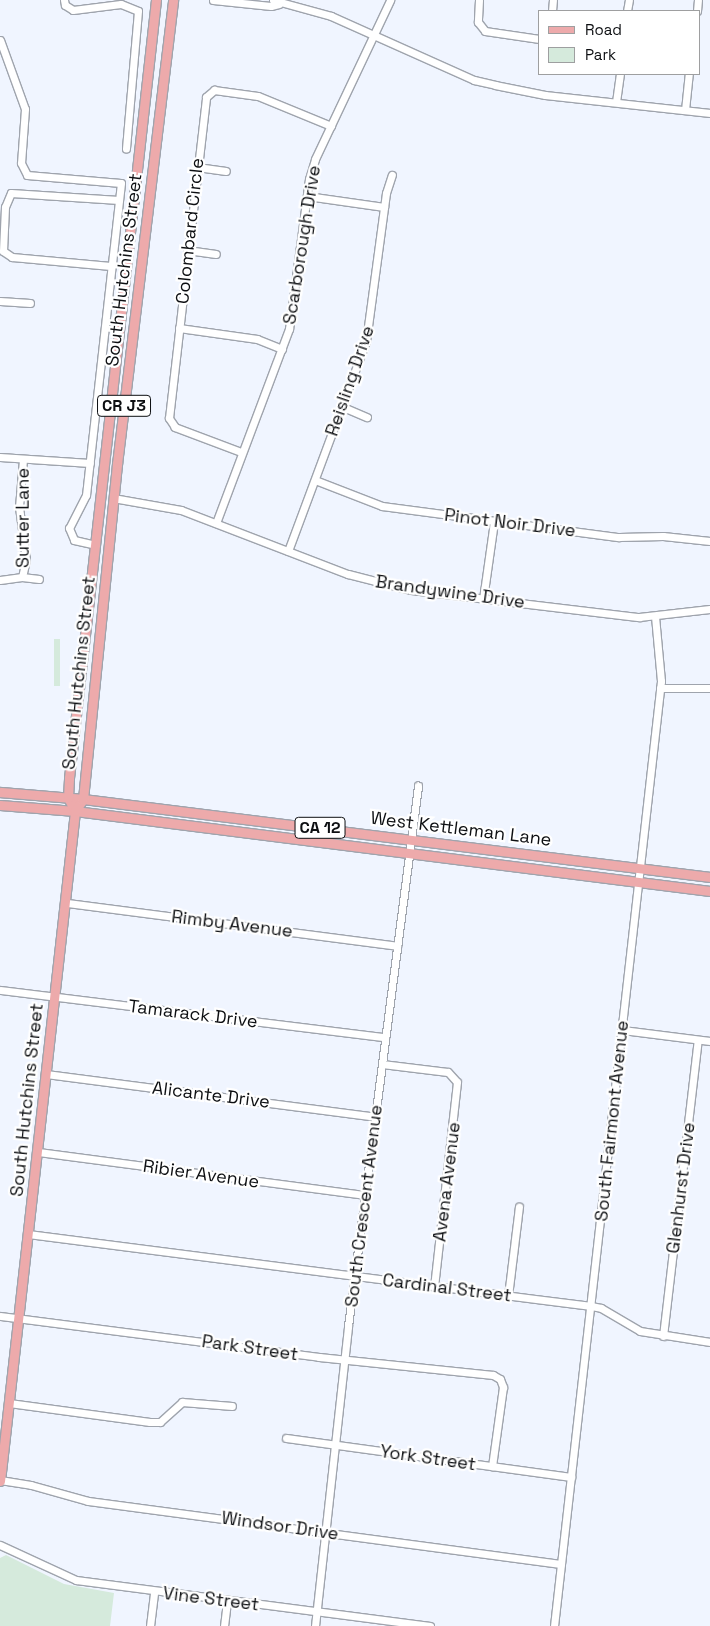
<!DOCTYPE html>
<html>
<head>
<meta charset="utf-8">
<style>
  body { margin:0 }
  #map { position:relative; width:710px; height:1626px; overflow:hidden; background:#f0f5ff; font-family:"Space Grotesk",sans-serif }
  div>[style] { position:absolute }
  .green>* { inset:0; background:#d5eadc; transform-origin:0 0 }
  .roads { filter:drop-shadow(1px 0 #9fa4ad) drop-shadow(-1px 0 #9fa4ad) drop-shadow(0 1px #9fa4ad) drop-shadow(0 -1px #9fa4ad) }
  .minor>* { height:7px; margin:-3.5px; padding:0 3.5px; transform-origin:3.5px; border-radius:3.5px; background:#fff }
  .major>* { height:9px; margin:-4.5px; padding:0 4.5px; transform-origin:4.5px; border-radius:4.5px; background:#edaaab }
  span { translate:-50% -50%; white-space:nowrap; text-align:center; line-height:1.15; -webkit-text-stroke:4.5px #fff; paint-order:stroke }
  .shield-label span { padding:1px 4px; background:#fff; border:1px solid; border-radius:4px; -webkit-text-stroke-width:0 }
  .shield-label { font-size:16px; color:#0d0f12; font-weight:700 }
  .street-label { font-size:18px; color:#0d0f12 }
  .legend { position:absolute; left:538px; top:10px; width:162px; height:65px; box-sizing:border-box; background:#fff; border:1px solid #9e9fa0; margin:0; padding:6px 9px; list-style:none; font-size:15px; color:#0d0f12 }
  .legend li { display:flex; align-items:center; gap:10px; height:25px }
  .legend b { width:25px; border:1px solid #9e9fa0 }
</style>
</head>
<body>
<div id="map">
  <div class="green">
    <div style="left:54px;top:639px;width:6px;height:47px"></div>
    <div style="clip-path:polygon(6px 1555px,64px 1584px,114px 1593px,110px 1626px,0 1626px,0 1558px)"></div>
  </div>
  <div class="roads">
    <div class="minor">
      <div style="left:64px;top:0;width:5px;rotate:79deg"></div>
      <div style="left:65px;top:5px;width:9px;rotate:32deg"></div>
      <div style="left:73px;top:10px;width:48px;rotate:-7.1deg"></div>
      <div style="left:121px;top:4px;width:18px;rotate:22deg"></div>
      <div style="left:138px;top:11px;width:138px;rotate:95deg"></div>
      <div style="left:213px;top:0;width:58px;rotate:5.9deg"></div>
      <div style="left:271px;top:6px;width:8px;rotate:-14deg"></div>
      <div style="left:273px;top:0;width:60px;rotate:15.4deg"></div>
      <div style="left:331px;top:16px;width:157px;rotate:24.1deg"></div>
      <div style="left:474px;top:80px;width:22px;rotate:13deg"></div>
      <div style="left:495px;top:85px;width:51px;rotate:11.3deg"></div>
      <div style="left:545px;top:95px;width:166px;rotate:6.2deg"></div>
      <div style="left:479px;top:0;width:22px;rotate:93deg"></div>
      <div style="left:478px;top:22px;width:11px;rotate:52deg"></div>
      <div style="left:485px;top:31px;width:55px;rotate:8.4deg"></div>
      <div style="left:552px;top:11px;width:11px;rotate:-85deg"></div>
      <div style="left:627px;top:11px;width:11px;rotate:-80deg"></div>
      <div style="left:697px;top:11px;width:11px;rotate:-85deg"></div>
      <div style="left:0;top:40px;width:73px;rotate:70.1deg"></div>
      <div style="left:25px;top:109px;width:54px;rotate:94.2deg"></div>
      <div style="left:21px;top:163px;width:13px;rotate:63deg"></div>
      <div style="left:27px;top:175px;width:94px;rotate:4.9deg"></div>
      <div style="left:121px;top:183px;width:314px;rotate:96.4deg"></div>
      <div style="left:86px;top:495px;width:37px;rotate:117deg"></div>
      <div style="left:69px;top:528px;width:13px;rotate:67deg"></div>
      <div style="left:74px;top:540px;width:22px;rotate:13deg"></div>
      <div style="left:616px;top:102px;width:28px;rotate:-82deg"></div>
      <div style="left:685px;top:110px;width:36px;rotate:-84deg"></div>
      <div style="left:197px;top:167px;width:29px;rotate:8deg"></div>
      <div style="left:307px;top:196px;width:78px;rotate:8.1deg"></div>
      <div style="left:187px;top:250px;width:29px;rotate:8deg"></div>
      <div style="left:3px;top:251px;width:44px;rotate:-87.4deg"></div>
      <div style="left:5px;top:207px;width:15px;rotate:-67deg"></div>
      <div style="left:11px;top:193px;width:108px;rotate:3.7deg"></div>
      <div style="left:3px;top:251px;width:11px;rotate:34deg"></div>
      <div style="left:12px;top:257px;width:99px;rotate:5.2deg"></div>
      <div style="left:0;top:301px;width:30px;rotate:4deg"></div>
      <div style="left:179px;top:328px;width:79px;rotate:8deg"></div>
      <div style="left:257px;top:339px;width:27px;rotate:22deg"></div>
      <div style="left:343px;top:407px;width:26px;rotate:23deg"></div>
      <div style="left:241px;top:452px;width:71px;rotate:-159.3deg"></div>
      <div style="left:175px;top:427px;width:11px;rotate:-124deg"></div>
      <div style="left:169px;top:418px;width:323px;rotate:-83.4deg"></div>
      <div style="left:206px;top:97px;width:11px;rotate:-41deg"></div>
      <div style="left:214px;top:90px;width:44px;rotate:7.8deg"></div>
      <div style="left:258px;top:96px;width:79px;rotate:22.3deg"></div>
      <div style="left:0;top:457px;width:90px;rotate:3.8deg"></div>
      <div style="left:315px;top:480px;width:72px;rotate:21.2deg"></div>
      <div style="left:382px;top:506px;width:239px;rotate:7.5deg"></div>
      <div style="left:619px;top:537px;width:44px;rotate:-1.3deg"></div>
      <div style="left:663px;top:536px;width:47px;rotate:6.1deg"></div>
      <div style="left:113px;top:498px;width:69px;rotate:10deg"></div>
      <div style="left:181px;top:510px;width:179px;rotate:21deg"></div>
      <div style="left:348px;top:574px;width:65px;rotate:14.3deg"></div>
      <div style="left:411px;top:590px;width:230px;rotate:6.8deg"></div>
      <div style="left:639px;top:617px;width:71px;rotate:-6.4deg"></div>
      <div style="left:216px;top:523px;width:207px;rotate:-69.4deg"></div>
      <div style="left:289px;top:329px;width:151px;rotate:-82.4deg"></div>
      <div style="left:309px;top:179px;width:21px;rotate:-73deg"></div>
      <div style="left:315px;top:159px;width:176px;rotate:-64.7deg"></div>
      <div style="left:288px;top:551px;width:224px;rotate:-69.6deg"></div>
      <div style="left:366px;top:341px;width:149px;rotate:-82.3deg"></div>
      <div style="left:386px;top:193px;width:19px;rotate:-72deg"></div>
      <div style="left:22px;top:577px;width:17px;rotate:-77deg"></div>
      <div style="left:26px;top:560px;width:53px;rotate:-97.5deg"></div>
      <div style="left:19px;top:507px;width:48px;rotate:-85.2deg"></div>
      <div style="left:0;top:580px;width:22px;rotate:-8deg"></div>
      <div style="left:22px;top:577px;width:17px;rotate:7deg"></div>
      <div style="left:483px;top:599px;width:78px;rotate:-81.9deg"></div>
      <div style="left:660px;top:688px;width:50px"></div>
      <div style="left:67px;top:903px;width:333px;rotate:7.4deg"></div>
      <div style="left:0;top:990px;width:388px;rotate:7deg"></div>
      <div style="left:622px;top:1030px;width:89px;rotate:7.1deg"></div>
      <div style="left:382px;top:1064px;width:66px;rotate:6.9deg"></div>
      <div style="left:448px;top:1072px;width:13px;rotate:48deg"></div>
      <div style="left:457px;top:1082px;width:206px;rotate:96.4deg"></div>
      <div style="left:46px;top:1074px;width:332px;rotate:7.4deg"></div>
      <div style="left:38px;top:1152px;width:329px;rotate:7.5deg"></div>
      <div style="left:28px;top:1234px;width:568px;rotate:7.29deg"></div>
      <div style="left:591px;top:1306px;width:10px;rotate:11deg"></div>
      <div style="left:601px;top:1308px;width:45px;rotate:30.5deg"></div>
      <div style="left:640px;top:1331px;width:71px;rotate:8.9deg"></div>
      <div style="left:508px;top:1296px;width:90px;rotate:-83deg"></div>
      <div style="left:0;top:1316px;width:322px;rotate:7.3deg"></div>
      <div style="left:319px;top:1357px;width:175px;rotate:5.9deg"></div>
      <div style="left:493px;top:1375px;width:8px;rotate:30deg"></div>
      <div style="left:500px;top:1379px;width:9px;rotate:69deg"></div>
      <div style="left:503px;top:1387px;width:80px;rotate:97.9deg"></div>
      <div style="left:663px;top:1336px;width:298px;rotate:-83.3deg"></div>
      <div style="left:9px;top:1403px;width:142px;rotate:7.7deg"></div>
      <div style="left:150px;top:1422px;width:10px"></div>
      <div style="left:160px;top:1422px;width:30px;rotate:-42deg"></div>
      <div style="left:182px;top:1402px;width:50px;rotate:4.6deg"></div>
      <div style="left:286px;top:1438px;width:288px;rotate:7.8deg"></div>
      <div style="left:0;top:1480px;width:31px;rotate:9deg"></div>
      <div style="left:31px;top:1485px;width:59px;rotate:15.7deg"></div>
      <div style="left:88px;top:1501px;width:477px;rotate:7.6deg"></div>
      <div style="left:0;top:1545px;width:84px;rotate:24.7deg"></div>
      <div style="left:76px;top:1580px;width:357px;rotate:7.4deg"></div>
      <div style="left:150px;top:1626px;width:35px;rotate:-83deg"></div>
      <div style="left:224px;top:1626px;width:25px;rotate:-83deg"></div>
      <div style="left:315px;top:1626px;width:302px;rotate:-83.7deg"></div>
      <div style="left:348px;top:1326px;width:545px;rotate:-82.61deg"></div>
      <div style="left:554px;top:1626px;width:951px;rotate:-83.54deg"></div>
      <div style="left:661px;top:681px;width:65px;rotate:-95.3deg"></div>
    </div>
    <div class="major">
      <div style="left:0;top:792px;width:83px;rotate:4.8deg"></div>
      <div style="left:83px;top:799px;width:632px;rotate:7.09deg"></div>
      <div style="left:0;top:805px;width:75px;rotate:4.6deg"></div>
      <div style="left:75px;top:811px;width:640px;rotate:7.18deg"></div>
      <div style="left:75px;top:811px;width:15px;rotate:-118deg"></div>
      <div style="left:68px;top:798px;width:20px;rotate:-87deg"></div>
      <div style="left:69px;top:778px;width:783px;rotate:-83.62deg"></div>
      <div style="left:0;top:1481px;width:674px;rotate:-83.61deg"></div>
      <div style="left:75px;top:811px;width:14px;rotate:-56deg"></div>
      <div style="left:83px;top:799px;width:337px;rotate:-84.2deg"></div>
      <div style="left:117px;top:464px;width:467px;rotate:-83.1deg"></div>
    </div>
  </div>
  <div class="shield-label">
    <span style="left:124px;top:406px">CR J3</span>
    <span style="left:320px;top:828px">CA 12</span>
  </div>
  <div class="street-label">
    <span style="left:190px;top:231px;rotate:-84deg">Colombard Circle</span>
    <span style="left:302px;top:245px;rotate:-81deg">Scarborough Drive</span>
    <span style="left:124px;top:270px;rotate:-83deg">South Hutchins Street</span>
    <span style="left:350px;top:381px;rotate:-71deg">Reisling Drive</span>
    <span style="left:23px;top:518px;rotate:-90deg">Sutter Lane</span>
    <span style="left:510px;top:523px;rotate:7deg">Pinot Noir Drive</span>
    <span style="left:450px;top:592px;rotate:8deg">Brandywine Drive</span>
    <span style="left:79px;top:673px;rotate:-84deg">South Hutchins Street</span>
    <span style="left:461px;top:829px;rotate:7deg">West Kettleman Lane</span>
    <span style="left:232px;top:924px;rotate:7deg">Rimby Avenue</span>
    <span style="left:193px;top:1014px;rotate:7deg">Tamarack Drive</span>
    <span style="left:211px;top:1095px;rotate:7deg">Alicante Drive</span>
    <span style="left:27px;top:1100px;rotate:-84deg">South Hutchins Street</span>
    <span style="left:612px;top:1121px;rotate:-84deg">South Fairmont Avenue</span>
    <span style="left:201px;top:1174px;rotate:8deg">Ribier Avenue</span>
    <span style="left:447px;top:1182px;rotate:-83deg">Avena Avenue</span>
    <span style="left:681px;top:1188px;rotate:-83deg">Glenhurst Drive</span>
    <span style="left:364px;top:1206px;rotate:-83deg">South Crescent Avenue</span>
    <span style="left:447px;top:1288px;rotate:7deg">Cardinal Street</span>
    <span style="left:250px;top:1348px;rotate:8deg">Park Street</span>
    <span style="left:428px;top:1458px;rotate:8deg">York Street</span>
    <span style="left:280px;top:1526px;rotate:8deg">Windsor Drive</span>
    <span style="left:211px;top:1599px;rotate:7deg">Vine Street</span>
  </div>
  <ul class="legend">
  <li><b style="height:6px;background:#edaaab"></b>Road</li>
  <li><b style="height:14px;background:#d5eadc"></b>Park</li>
  </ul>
</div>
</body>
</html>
